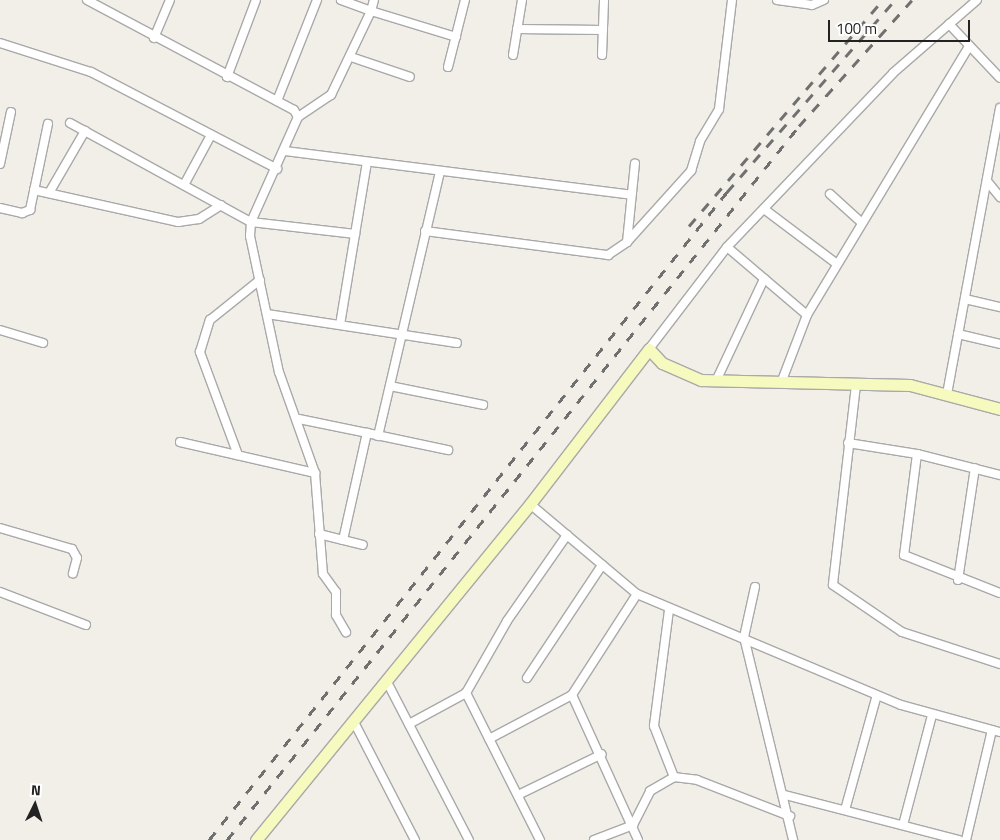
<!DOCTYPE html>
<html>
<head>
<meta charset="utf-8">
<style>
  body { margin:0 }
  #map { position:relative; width:1000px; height:840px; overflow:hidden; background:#f2efe9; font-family:"Titillium Web",sans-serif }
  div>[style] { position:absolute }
  .roads { filter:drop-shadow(1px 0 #a9a9a9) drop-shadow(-1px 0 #a9a9a9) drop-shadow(0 1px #a9a9a9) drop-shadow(0 -1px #a9a9a9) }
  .street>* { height:8px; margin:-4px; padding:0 4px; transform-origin:4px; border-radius:4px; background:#fff }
  .secondary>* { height:11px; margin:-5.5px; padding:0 5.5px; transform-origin:5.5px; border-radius:5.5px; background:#f7fabf }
  .rail>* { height:3px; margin-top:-1.5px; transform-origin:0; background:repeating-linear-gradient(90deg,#707070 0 10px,transparent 0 20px) }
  span { translate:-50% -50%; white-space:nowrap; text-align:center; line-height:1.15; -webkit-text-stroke:4px #fff; paint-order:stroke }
  .north { position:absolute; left:10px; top:780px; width:50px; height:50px; -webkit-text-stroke:4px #fff; paint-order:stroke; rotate:4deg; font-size:14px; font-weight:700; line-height:20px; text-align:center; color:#222 }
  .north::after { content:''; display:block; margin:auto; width:18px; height:22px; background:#222; clip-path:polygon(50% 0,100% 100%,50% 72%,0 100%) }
  .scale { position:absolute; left:828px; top:20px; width:142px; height:22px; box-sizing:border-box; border:2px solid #222; border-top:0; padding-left:6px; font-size:15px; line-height:18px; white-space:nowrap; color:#222; -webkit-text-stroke:4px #fff; paint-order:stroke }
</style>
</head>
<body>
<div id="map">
  <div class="roads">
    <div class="street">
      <div style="left:87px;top:0;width:234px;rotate:28deg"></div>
      <div style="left:294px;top:110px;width:8px;rotate:60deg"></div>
      <div style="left:298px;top:117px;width:115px;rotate:114.1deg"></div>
      <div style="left:251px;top:222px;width:14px;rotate:94deg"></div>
      <div style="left:250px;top:236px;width:139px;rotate:78deg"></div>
      <div style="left:279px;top:372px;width:107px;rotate:70.4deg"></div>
      <div style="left:315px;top:473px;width:101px;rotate:85.5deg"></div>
      <div style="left:323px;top:574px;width:22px;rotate:54deg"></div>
      <div style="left:336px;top:592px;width:23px;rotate:90deg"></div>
      <div style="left:336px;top:615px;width:20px;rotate:60deg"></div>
      <div style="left:341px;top:0;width:32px;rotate:20deg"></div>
      <div style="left:371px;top:11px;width:11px;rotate:-75deg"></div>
      <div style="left:777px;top:0;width:35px;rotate:8deg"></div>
      <div style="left:812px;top:5px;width:13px;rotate:-23deg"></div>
      <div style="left:949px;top:24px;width:74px;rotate:46.6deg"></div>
      <div style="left:517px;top:29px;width:86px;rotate:0.7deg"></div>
      <div style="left:154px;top:38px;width:41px;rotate:-67.2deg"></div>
      <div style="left:0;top:43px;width:96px;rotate:17.7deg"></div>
      <div style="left:91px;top:72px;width:210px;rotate:27.5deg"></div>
      <div style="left:513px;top:55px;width:56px;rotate:-80.7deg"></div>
      <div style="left:602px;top:55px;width:55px;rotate:-87.9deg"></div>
      <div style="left:351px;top:57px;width:62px;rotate:18.7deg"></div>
      <div style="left:448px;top:67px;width:69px;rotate:-75.8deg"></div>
      <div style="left:227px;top:77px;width:82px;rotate:-69.4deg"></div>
      <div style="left:277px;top:101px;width:109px;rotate:-68.4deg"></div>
      <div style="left:298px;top:117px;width:40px;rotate:-34deg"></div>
      <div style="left:331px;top:95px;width:93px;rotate:-64.5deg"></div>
      <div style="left:371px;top:11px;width:89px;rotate:17deg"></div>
      <div style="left:70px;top:123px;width:206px;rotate:28.7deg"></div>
      <div style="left:251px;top:222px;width:105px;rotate:6.6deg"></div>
      <div style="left:285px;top:151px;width:349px;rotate:7.2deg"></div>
      <div style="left:0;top:164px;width:53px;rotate:-78.1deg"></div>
      <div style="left:987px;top:181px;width:21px;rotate:51deg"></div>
      <div style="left:184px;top:185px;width:57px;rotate:-61.6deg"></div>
      <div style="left:34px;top:190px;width:148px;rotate:12.5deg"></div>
      <div style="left:178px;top:222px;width:21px;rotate:-8deg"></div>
      <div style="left:199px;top:219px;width:26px;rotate:-32deg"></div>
      <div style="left:49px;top:193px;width:72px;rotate:-59.9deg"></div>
      <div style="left:830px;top:194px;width:43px;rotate:42.2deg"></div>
      <div style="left:0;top:208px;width:23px;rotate:13deg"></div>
      <div style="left:22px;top:213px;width:9px;rotate:-21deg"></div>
      <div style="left:30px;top:210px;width:88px;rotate:-78.2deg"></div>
      <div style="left:764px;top:209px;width:91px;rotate:37deg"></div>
      <div style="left:425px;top:231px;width:185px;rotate:7.5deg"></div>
      <div style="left:608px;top:255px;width:23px;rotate:-34deg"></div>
      <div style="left:627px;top:242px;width:79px;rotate:-84.2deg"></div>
      <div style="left:627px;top:242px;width:96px;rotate:-48deg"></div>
      <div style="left:691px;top:171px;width:31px;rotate:-73deg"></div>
      <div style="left:700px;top:141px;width:37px;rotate:-59deg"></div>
      <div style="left:719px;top:109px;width:110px;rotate:-83.2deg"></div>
      <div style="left:727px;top:247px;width:105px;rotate:40.4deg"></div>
      <div style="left:807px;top:315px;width:73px;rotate:110.9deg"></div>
      <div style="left:965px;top:299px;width:36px;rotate:13deg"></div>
      <div style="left:267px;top:314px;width:192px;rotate:8.7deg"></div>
      <div style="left:807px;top:315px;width:314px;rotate:-58.9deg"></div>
      <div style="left:340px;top:325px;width:165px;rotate:-80.6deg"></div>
      <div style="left:0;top:330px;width:45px;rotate:16.8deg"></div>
      <div style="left:958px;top:334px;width:43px;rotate:13.4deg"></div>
      <div style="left:649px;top:349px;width:128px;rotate:-52.6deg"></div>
      <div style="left:727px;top:247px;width:240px;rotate:-46.3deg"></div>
      <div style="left:893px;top:73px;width:111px;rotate:-41deg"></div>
      <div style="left:716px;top:381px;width:113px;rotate:-64.8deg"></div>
      <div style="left:856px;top:385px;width:201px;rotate:96.6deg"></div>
      <div style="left:833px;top:585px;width:83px;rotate:34.3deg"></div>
      <div style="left:902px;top:632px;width:103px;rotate:18.1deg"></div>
      <div style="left:390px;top:386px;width:95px;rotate:11.5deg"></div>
      <div style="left:947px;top:394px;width:291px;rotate:-79.5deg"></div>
      <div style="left:299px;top:419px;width:69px;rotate:11.6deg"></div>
      <div style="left:378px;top:436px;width:272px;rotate:-76.8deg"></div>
      <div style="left:180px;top:442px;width:139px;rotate:12.9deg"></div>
      <div style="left:848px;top:443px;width:70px;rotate:9.1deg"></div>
      <div style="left:917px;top:454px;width:86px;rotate:14.2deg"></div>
      <div style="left:917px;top:454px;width:102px;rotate:97.3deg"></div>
      <div style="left:904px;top:555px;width:103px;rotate:21.6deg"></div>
      <div style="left:238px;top:455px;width:110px;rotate:-110.3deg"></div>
      <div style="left:200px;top:352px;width:34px;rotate:-73deg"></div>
      <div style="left:210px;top:320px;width:64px;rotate:-38.7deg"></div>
      <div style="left:530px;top:504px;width:140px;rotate:40.1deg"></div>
      <div style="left:637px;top:594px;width:286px;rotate:22.8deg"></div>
      <div style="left:901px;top:705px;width:103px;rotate:15.3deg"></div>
      <div style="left:0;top:528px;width:75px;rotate:16.3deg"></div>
      <div style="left:72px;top:549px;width:10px;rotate:61deg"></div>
      <div style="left:77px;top:558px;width:16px;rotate:105deg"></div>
      <div style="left:319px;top:534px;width:45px;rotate:14deg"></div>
      <div style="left:343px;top:540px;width:110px;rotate:-77.4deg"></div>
      <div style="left:367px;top:433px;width:83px;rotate:11.9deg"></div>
      <div style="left:958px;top:580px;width:113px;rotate:-81.4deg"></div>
      <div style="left:755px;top:587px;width:51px;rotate:102.4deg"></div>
      <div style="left:744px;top:637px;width:209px;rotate:76.4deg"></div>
      <div style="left:0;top:592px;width:92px;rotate:21deg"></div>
      <div style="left:637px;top:594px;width:120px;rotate:122.8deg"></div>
      <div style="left:572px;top:695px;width:159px;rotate:65.5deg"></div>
      <div style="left:669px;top:610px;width:117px;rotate:97.4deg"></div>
      <div style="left:654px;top:726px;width:55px;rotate:68.6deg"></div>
      <div style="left:527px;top:678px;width:136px;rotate:-56.4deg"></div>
      <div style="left:387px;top:682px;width:178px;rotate:62.6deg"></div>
      <div style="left:354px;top:722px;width:133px;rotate:62.7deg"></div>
      <div style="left:409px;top:724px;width:65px;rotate:-28.5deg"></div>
      <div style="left:489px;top:739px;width:94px;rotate:-27.9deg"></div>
      <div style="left:518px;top:795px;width:93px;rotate:-26deg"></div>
      <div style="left:785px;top:795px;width:180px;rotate:14.5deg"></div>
      <div style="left:845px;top:810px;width:119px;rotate:-74.5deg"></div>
      <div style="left:903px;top:825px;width:114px;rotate:-75.2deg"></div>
      <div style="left:540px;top:840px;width:165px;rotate:-116.7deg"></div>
      <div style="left:466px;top:693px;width:83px;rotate:-60.3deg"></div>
      <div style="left:507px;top:621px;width:105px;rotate:-55.1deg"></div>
      <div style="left:594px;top:840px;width:42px;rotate:-21deg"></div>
      <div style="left:633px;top:825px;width:38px;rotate:-63deg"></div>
      <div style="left:650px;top:791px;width:28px;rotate:-30deg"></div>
      <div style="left:674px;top:777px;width:23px;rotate:7deg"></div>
      <div style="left:697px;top:780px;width:100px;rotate:21.2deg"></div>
      <div style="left:966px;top:840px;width:113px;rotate:-76.7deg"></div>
    </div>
    <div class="secondary">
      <div style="left:256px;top:840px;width:434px;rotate:-50.8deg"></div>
      <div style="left:530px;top:504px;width:195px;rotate:-52.5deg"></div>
      <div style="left:649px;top:349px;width:19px;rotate:47deg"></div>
      <div style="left:662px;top:363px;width:43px;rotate:23.6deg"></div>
      <div style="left:701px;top:380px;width:209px;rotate:1.4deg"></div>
      <div style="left:910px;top:385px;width:93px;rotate:14.9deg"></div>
    </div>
  </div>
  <div class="rail">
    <div style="left:689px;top:226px;width:298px;rotate:-49.4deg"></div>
    <div style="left:209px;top:840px;width:830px;rotate:-51.36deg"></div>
    <div style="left:727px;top:192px;width:255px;rotate:-48.8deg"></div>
    <div style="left:227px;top:840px;width:915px;rotate:-51.3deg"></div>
    <div style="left:799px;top:126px;width:169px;rotate:-48.1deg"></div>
  </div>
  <div class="north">N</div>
  <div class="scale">100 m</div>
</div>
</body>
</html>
